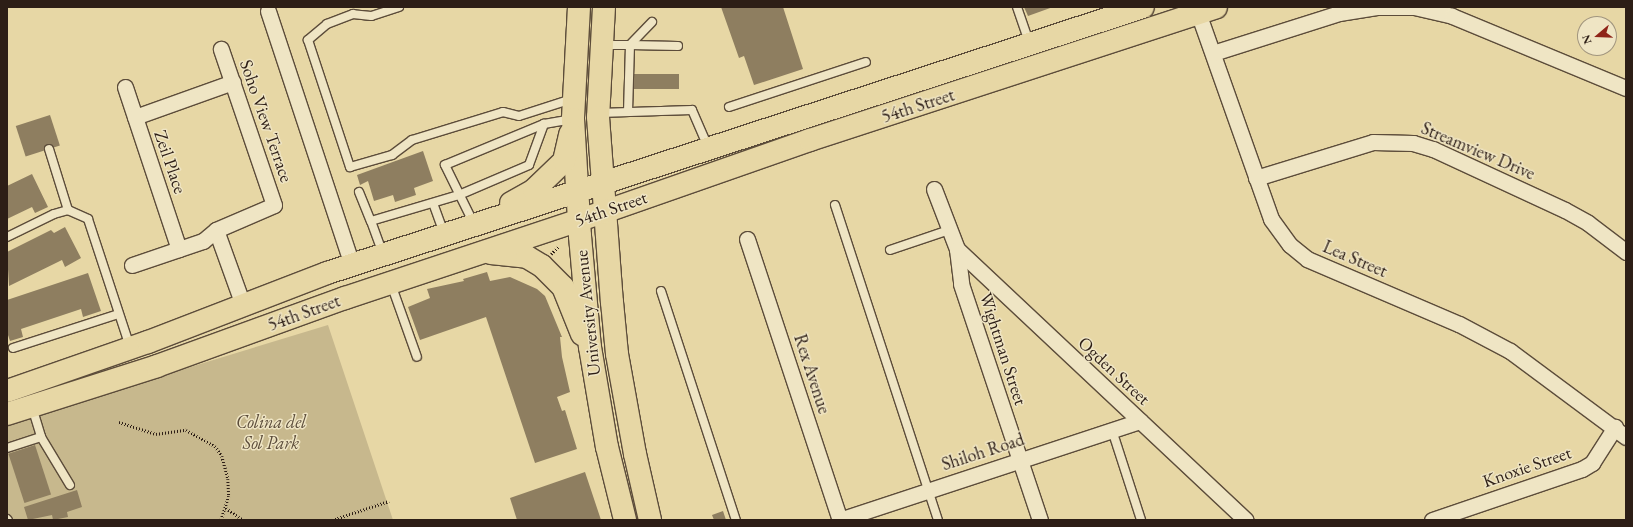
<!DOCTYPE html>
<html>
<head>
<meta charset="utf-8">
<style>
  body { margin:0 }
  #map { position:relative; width:1633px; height:527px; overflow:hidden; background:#e7d7a5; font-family:"EB Garamond",serif }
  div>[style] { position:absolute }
  .green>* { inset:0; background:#c7b88d }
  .building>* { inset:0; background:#8e7e60; transform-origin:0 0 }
  .path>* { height:2.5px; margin-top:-1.25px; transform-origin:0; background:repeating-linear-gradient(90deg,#2d1e16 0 1px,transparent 0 3px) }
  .roads { filter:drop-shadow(1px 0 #5c4c3a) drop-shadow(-1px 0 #5c4c3a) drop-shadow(0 1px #5c4c3a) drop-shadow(0 -1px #5c4c3a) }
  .service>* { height:8px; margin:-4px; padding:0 4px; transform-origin:4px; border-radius:4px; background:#efe5c4 }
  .minor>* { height:15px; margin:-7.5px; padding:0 7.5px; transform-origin:7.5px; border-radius:7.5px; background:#efe5c4 }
  .primary>* { height:22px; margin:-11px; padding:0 11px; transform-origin:11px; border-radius:11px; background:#e7d7a5 }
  span { translate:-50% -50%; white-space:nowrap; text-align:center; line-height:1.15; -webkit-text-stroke:3px #efe5c4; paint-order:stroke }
  .street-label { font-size:18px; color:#2d1e16 }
  .park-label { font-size:18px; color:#5b4c3a; font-style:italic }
  .frame { position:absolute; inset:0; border:8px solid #2d1e16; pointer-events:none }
  .north { position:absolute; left:1577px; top:16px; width:40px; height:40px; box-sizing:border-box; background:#efe5c4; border:1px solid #a1957e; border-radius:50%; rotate:251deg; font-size:11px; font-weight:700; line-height:16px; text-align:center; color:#2d1e16 }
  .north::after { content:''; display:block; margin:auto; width:14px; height:18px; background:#8f2418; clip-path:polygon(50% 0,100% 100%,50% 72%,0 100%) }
</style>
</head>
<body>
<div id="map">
  <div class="green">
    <div style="clip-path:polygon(328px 325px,393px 520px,7px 520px,7px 426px,26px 417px)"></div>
  </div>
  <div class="building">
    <div style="clip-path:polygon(721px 7px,783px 7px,803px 69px,754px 85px,744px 56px,739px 58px)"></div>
    <div style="clip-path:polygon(1024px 7px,1053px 7px,1028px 16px)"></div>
    <div style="left:630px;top:74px;width:49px;height:15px"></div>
    <div style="left:50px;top:115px;width:32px;height:36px;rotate:72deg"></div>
    <div style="clip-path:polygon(423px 151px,433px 181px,414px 188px,416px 195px,395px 202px,393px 195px,374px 201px,368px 181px,360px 185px,357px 175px)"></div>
    <div style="clip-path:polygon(32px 174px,48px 207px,35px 213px,32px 207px,7px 219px,7px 186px)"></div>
    <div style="clip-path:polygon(65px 227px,81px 258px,65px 267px,62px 260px,9px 286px,7px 252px,51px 230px,54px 233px)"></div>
    <div style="clip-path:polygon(487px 272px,490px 281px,510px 277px,537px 289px,545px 296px,562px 337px,560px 337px,562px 357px,570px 392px,557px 397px,562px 411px,565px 410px,577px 449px,535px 463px,486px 317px,420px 340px,408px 307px,430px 298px,427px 289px,464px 281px,463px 279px)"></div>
    <div style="clip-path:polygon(88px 273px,101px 311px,83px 317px,81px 309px,21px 329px,23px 337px,10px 341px,7px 332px,7px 300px)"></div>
    <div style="left:35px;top:445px;width:52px;height:28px;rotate:72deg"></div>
    <div style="clip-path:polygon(585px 472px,601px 520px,517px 520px,510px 498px)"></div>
    <div style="clip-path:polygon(77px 490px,82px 507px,67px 512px,68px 517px,53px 520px,52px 515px,28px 520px,24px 507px)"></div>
    <div style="clip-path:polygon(723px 511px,726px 520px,714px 520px,712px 515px)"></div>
  </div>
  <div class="path">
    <div style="left:551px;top:254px;width:11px;rotate:-45deg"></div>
    <div style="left:119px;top:422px;width:39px;rotate:18deg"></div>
    <div style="left:156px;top:434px;width:30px;rotate:-8deg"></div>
    <div style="left:186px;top:430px;width:33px;rotate:29deg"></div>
    <div style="left:215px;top:446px;width:12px;rotate:55deg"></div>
    <div style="left:222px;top:456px;width:24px;rotate:75deg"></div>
    <div style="left:228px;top:479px;width:17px;rotate:87deg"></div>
    <div style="left:229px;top:496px;width:25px;rotate:108deg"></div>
    <div style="left:226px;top:508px;width:21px;rotate:35deg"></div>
    <div style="left:332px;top:520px;width:60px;rotate:-18.4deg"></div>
  </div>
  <div class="roads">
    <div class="service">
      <div style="left:399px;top:7px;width:29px;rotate:162deg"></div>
      <div style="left:371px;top:16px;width:18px;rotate:-174deg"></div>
      <div style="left:353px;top:14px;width:28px;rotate:159deg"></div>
      <div style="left:327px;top:24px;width:25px;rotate:140deg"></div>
      <div style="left:308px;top:40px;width:134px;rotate:71.7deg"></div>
      <div style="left:350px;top:167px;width:44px;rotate:-15.9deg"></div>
      <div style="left:392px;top:155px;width:25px;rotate:-37deg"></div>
      <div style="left:412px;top:140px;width:95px;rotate:-17.1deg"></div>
      <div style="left:503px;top:112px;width:16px;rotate:14deg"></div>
      <div style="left:519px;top:116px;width:56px;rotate:-17.8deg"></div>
      <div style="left:1017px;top:7px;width:39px;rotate:71deg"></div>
      <div style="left:652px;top:22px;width:32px;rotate:134deg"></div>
      <div style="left:630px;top:45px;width:48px;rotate:1.2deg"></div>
      <div style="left:604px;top:45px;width:26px"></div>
      <div style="left:630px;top:45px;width:66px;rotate:91.7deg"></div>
      <div style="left:729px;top:107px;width:144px;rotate:-18.2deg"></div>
      <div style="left:599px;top:113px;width:93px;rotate:-1.8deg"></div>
      <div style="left:692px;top:110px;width:40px;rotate:66.6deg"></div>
      <div style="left:49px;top:149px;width:64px;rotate:72.7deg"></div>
      <div style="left:359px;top:192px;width:31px;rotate:68deg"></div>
      <div style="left:433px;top:203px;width:32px;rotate:70deg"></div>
      <div style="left:835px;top:205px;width:331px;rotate:71.9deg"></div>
      <div style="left:474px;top:224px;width:66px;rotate:-116.2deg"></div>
      <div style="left:445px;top:165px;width:107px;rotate:-22.5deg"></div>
      <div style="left:7px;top:237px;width:52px;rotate:-26.1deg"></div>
      <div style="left:54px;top:214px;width:15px;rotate:-16deg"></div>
      <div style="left:68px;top:210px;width:22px;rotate:24deg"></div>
      <div style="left:88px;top:219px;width:135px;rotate:71.8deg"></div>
      <div style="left:890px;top:250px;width:62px;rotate:-18.7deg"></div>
      <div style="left:383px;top:254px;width:35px;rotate:-110deg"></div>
      <div style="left:371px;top:221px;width:92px;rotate:-16.5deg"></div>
      <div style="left:459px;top:195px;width:76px;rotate:-23.2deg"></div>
      <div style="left:529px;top:165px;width:44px;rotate:-69.9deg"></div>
      <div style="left:544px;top:124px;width:29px;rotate:-10deg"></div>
      <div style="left:391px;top:284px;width:77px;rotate:70.4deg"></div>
      <div style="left:661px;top:291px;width:241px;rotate:71.9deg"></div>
      <div style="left:13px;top:348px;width:110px;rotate:-17.9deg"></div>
      <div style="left:32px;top:407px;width:31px;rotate:73deg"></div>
      <div style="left:41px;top:437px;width:56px;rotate:58.9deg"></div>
      <div style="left:1112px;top:430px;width:95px;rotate:72.1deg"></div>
      <div style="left:7px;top:448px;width:36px;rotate:-18deg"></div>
      <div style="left:7px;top:519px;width:1px;rotate:45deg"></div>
    </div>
    <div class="minor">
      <div style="left:1196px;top:7px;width:225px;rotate:70.5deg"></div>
      <div style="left:1271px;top:219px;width:32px;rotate:54deg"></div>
      <div style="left:1290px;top:245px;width:22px;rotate:39deg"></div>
      <div style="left:1307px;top:259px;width:165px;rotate:23.2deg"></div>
      <div style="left:1459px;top:324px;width:58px;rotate:27.9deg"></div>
      <div style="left:1510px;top:351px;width:144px;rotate:36.6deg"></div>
      <div style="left:268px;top:11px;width:268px;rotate:71.7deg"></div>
      <div style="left:1213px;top:53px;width:132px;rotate:-17.6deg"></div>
      <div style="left:1339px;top:13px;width:38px;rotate:-9deg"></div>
      <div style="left:1377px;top:7px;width:37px"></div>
      <div style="left:1414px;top:7px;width:39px;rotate:13deg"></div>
      <div style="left:1452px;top:16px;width:188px;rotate:22.5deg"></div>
      <div style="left:125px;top:87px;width:171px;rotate:71.6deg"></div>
      <div style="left:135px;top:117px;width:104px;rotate:-19.7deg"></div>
      <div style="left:1256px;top:178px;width:122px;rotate:-17.1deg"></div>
      <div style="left:1373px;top:142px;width:40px;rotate:1.4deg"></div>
      <div style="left:1413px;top:143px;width:21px;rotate:17deg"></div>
      <div style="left:1433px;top:149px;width:145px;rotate:24.8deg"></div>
      <div style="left:1565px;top:210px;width:26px;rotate:29deg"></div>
      <div style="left:1588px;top:223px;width:48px;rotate:37.3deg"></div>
      <div style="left:934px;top:189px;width:64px;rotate:69deg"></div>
      <div style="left:957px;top:249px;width:35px;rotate:83deg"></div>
      <div style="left:961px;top:284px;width:249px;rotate:71.5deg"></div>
      <div style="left:216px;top:230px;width:80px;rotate:70.2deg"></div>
      <div style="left:747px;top:239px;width:296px;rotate:71.7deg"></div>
      <div style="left:957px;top:249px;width:396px;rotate:43.2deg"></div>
      <div style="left:132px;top:265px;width:75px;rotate:-18.7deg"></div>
      <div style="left:203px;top:241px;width:17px;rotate:-40deg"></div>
      <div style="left:216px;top:230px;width:63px;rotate:-23.3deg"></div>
      <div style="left:274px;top:205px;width:165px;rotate:-108.8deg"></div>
      <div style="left:839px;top:520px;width:317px;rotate:-18.2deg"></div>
      <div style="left:1432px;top:520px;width:158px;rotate:-18.8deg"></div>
      <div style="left:1582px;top:469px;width:12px;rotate:-31deg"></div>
      <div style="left:1592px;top:463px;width:43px;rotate:-57.4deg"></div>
    </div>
    <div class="primary">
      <div style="left:579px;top:7px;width:112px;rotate:93.1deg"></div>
      <div style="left:573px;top:119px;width:117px;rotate:86.6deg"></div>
      <div style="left:580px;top:236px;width:111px;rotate:84.9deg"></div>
      <div style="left:590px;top:347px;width:101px;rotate:80.4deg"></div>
      <div style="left:607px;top:447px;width:75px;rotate:76.1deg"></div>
      <div style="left:604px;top:7px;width:110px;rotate:93.1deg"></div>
      <div style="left:598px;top:117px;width:186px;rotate:85.7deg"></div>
      <div style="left:612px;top:302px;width:52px;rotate:84.5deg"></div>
      <div style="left:617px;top:354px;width:102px;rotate:79.8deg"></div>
      <div style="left:635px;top:454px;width:68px;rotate:77.2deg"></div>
      <div style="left:511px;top:203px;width:26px;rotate:-29deg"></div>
      <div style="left:534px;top:190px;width:42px;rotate:-44deg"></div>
      <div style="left:564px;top:161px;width:28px;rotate:-77deg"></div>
      <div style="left:491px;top:253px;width:36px;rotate:6deg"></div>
      <div style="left:527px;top:257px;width:17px;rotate:31deg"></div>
      <div style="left:542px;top:266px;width:30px;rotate:45deg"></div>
      <div style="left:563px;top:287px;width:51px;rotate:68deg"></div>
      <div style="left:7px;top:391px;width:149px;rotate:-19.2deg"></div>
      <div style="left:148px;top:342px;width:192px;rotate:-21.1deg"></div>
      <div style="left:327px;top:273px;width:858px;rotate:-18.05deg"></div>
      <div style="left:7px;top:414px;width:157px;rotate:-17.7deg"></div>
      <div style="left:157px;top:366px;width:200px;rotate:-19.9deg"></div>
      <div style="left:345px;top:298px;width:273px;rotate:-18.4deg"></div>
      <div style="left:604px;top:212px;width:218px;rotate:-19.3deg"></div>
      <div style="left:810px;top:140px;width:427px;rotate:-18.1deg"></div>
    </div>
  </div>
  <div class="street-label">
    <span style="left:918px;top:106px;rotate:-18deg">54th Street</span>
    <span style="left:266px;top:121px;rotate:71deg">Soho View Terrace</span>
    <span style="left:1478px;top:151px;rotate:23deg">Streamview Drive</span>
    <span style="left:170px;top:162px;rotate:71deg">Zeil Place</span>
    <span style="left:611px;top:209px;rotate:-19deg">54th Street</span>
    <span style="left:1355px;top:259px;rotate:23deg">Lea Street</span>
    <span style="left:304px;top:313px;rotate:-20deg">54th Street</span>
    <span style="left:588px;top:313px;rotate:-96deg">University Avenue</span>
    <span style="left:1003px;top:349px;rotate:72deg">Wightman Street</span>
    <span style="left:1114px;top:371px;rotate:43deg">Ogden Street</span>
    <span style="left:812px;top:374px;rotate:72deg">Rex Avenue</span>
    <span style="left:983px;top:452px;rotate:-18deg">Shiloh Road</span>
    <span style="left:1527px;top:467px;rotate:-19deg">Knoxie Street</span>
  </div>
  <div class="park-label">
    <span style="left:271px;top:433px">Colina del<br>Sol Park</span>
  </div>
  <div class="frame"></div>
  <div class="north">N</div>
</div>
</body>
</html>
